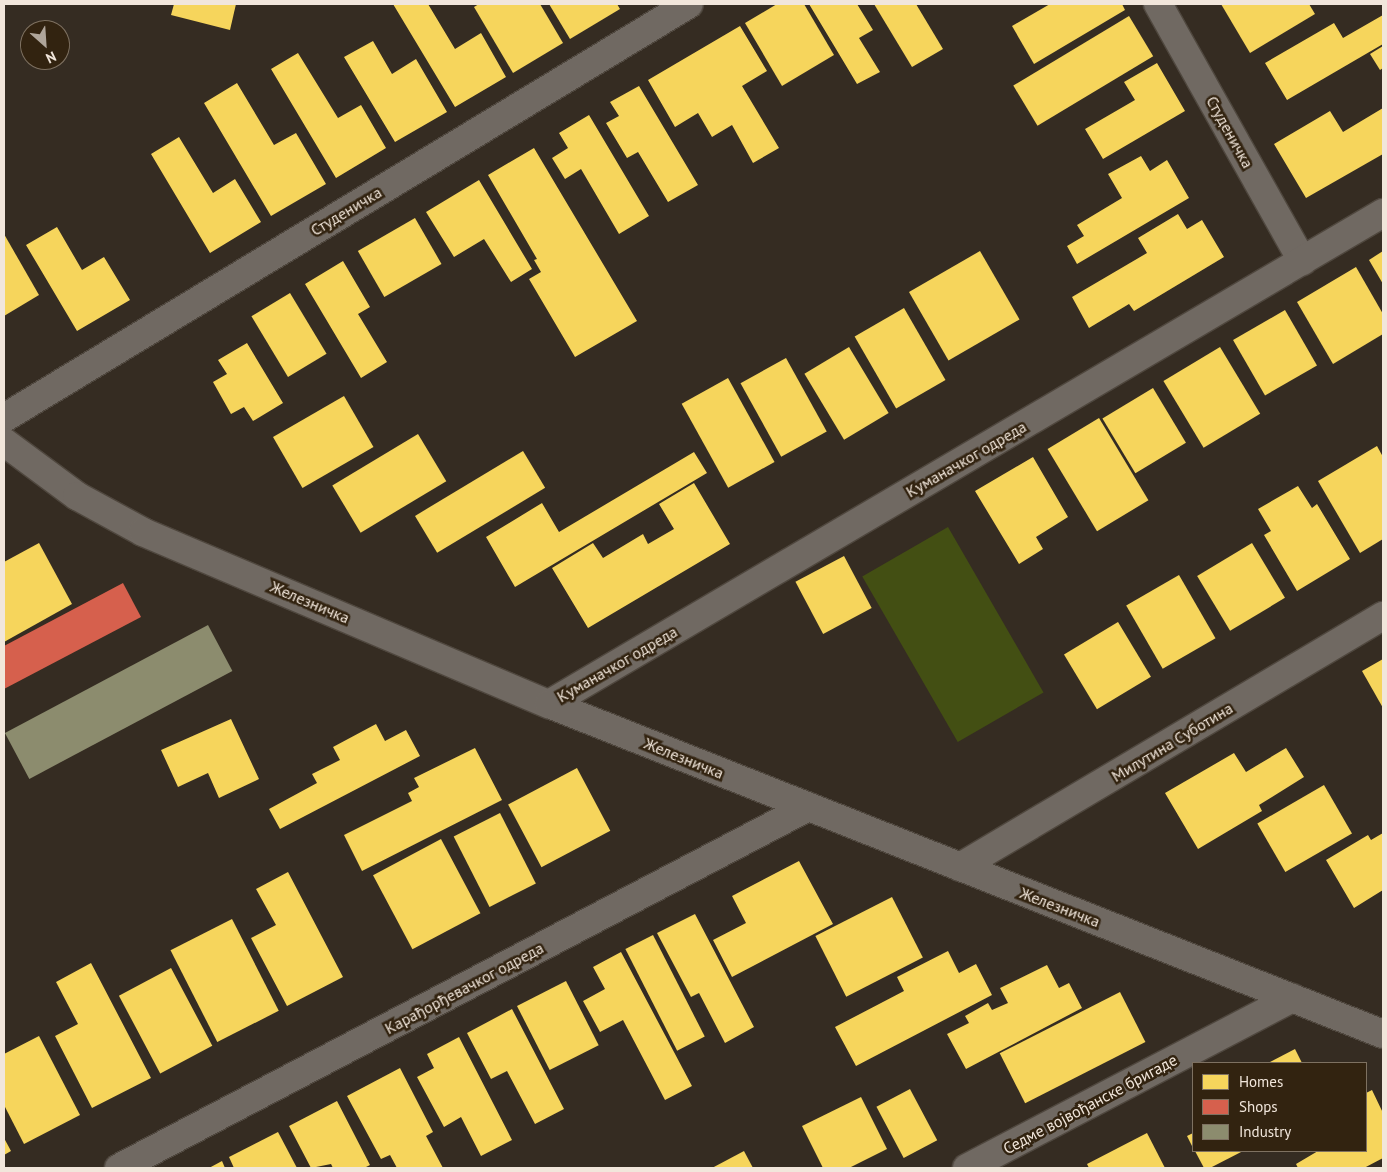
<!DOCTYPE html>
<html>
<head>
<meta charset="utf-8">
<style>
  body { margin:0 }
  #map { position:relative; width:1387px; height:1172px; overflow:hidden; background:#352c22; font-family:"PT Sans",sans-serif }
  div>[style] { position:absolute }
  .green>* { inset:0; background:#434f13; transform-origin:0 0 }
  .homes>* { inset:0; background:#f6d55c; transform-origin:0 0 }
  .shops>* { inset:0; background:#d6604d }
  .industry>* { inset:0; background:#8c8c6e; transform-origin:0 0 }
  .roads { filter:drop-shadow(1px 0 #4f473e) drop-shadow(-1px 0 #4f473e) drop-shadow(0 1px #4f473e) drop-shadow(0 -1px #4f473e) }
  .minor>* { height:28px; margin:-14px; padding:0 14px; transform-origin:14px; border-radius:14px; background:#706962 }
  .tertiary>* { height:28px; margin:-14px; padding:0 14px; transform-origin:14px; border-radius:14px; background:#706962 }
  span { translate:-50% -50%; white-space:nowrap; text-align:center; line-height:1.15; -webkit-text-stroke:5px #322310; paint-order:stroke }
  .street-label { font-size:16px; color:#f1e6db }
  .frame { position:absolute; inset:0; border:5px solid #f1e6db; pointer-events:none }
  .legend { position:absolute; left:1192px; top:1062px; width:175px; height:90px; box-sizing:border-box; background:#322310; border:1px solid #7e7161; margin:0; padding:6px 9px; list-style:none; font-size:15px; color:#f1e6db }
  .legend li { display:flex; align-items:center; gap:10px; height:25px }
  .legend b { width:25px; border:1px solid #7e7161 }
  .north { position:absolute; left:20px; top:20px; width:50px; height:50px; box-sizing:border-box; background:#322310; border:1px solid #7e7161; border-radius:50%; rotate:154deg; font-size:14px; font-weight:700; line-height:20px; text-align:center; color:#f1e6db }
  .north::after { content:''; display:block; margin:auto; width:18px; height:22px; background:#afa59a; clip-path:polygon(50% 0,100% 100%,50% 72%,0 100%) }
</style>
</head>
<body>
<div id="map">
  <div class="green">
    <div style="left:948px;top:527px;width:191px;height:99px;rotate:60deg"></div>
  </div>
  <div class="homes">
    <div style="clip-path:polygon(174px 4px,236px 4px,230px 30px,171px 15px)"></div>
    <div style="clip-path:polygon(393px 4px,428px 4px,455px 49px,481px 33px,506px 77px,455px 107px)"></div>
    <div style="clip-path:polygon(479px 4px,540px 4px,563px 43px,513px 73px,474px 7px)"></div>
    <div style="clip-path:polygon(549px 4px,617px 4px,620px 9px,570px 39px)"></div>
    <div style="clip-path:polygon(777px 4px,804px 4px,834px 55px,782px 86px,745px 23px)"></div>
    <div style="clip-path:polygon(809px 4px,857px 4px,873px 30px,859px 38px,880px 72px,857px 84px)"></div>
    <div style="clip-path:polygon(874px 4px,916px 4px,943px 49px,912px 67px)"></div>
    <div style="clip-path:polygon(1050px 4px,1122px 4px,1125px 10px,1034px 64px,1012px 26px)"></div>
    <div style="clip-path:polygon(1221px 4px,1309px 4px,1315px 14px,1250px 53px)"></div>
    <div style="clip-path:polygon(1383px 15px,1383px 44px,1287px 100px,1265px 63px,1334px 23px,1343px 38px)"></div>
    <div style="left:1129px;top:16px;width:47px;height:135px;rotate:59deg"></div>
    <div style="clip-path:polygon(740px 26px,767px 71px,742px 86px,779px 148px,753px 163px,732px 125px,712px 137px,698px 113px,675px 127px,648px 80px)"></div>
    <div style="clip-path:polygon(373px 41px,392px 74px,416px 59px,447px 112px,395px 142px,344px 57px)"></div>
    <div style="clip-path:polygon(1383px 46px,1383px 68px,1380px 70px,1370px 54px)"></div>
    <div style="clip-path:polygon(298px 53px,338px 118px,361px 105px,386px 148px,336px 178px,271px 69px)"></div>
    <div style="clip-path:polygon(1157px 63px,1185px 111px,1103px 159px,1085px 129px,1135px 100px,1124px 82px)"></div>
    <div style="clip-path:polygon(237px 83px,274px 145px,296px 133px,326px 184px,271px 216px,204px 103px)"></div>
    <div style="clip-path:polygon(639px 86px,698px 185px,668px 202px,638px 152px,627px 158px,606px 123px,619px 116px,610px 102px)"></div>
    <div style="clip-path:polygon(1383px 108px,1383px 154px,1306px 198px,1274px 144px,1330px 111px,1343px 132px)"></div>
    <div style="clip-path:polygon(589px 115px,649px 216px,619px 234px,581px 169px,565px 179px,552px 158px,568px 148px,559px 133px)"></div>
    <div style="clip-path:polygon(179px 137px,213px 193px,235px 179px,261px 222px,210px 253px,151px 154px)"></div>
    <div style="clip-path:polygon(534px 148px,637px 321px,575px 357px,529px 279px,541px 272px,534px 260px,537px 259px,488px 175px)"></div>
    <div style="clip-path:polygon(1141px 156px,1150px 171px,1167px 160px,1189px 198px,1077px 264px,1067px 246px,1084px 236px,1077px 225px,1122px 198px,1108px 174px)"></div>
    <div style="clip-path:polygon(479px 180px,532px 269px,511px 282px,484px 239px,454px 257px,426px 212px)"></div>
    <div style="clip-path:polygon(1178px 214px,1187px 229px,1202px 220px,1224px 257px,1134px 311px,1129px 304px,1089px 328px,1072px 297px,1147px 253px,1138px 238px)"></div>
    <div style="left:415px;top:218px;width:53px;height:66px;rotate:60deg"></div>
    <div style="clip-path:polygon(57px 227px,82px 270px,104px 257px,130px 300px,77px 331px,26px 245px)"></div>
    <div style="clip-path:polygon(4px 234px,39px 295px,4px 316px)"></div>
    <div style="left:980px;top:251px;width:79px;height:82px;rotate:60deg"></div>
    <div style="clip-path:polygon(1383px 251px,1383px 284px,1369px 260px)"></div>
    <div style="clip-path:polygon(343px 261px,370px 307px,358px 314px,387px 362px,361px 378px,305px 284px)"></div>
    <div style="clip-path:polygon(1356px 267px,1383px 314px,1383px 334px,1333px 364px,1297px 302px)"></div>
    <div style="left:290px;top:293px;width:71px;height:45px;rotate:59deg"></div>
    <div style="left:904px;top:308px;width:83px;height:57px;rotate:60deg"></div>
    <div style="left:1285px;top:310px;width:64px;height:60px;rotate:60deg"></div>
    <div style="clip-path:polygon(247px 343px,283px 403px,253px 421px,244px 407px,231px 414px,213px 382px,227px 374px,218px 360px)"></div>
    <div style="left:849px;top:347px;width:77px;height:52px;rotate:59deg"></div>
    <div style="left:1220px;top:347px;width:78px;height:66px;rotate:59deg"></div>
    <div style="left:786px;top:358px;width:84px;height:52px;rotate:61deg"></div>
    <div style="left:728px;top:378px;width:96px;height:53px;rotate:61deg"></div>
    <div style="left:1153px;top:388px;width:64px;height:59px;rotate:59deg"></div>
    <div style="left:344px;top:396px;width:59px;height:82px;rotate:60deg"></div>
    <div style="left:1099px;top:418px;width:96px;height:60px;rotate:59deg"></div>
    <div style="left:418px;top:434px;width:55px;height:100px;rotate:59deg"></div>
    <div style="clip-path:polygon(1377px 446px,1383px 457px,1383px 539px,1360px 553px,1318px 481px)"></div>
    <div style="left:523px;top:451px;width:43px;height:126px;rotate:59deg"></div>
    <div style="clip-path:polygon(694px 452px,707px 473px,515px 587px,486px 537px,542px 503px,559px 532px)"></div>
    <div style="clip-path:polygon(1033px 457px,1068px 517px,1036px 537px,1043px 549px,1019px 564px,975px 491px)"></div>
    <div style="clip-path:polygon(694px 483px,730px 544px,588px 628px,552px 568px,593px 543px,603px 558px,643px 534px,648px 544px,674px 529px,659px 504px)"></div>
    <div style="clip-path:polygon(1298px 486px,1312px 508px,1317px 504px,1350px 559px,1297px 591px,1264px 535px,1271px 531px,1258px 509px)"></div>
    <div style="clip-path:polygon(39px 543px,72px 604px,4px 642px,4px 562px)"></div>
    <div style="left:1252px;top:543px;width:64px;height:64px;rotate:59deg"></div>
    <div style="left:844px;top:556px;width:59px;height:55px;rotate:62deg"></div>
    <div style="left:1179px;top:575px;width:73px;height:61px;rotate:60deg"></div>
    <div style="left:1118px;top:622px;width:64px;height:63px;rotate:59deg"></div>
    <div style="clip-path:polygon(1383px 659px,1383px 708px,1362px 671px)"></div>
    <div style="clip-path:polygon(231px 719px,259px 779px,219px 798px,208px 773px,178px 787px,161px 750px)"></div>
    <div style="clip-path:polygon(376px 724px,385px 741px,406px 730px,420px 756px,280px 829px,269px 809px,317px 783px,312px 774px,340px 760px,333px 747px)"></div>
    <div style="clip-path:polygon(475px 748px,502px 800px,362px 871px,344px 835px,412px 801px,408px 793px,419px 787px,414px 778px)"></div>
    <div style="clip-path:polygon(1286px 748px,1304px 777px,1259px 805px,1262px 811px,1198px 849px,1165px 793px,1234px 753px,1246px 772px)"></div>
    <div style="left:577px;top:768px;width:71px;height:78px;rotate:62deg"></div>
    <div style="left:1324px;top:785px;width:56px;height:77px;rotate:60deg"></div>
    <div style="left:500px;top:813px;width:79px;height:52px;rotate:63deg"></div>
    <div style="clip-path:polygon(1383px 833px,1383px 890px,1354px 908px,1326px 860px,1368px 835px,1371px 840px)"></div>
    <div style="left:441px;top:839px;width:84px;height:77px;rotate:62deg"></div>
    <div style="clip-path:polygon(799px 861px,833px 924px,732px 977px,713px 940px,746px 923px,732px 896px)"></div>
    <div style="clip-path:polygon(288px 872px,343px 977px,287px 1006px,251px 938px,276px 925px,256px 889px)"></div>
    <div style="left:892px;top:897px;width:68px;height:86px;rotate:63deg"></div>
    <div style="clip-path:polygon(695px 914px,754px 1027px,725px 1043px,699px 993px,691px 997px,657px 933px)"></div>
    <div style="left:232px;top:919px;width:103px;height:69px;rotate:63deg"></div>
    <div style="left:653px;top:935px;width:114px;height:31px;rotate:63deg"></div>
    <div style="clip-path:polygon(948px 951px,959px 973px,976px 964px,992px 995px,856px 1066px,835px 1027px,904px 991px,897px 977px)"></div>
    <div style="clip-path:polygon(621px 952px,692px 1086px,665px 1100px,623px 1020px,600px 1032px,583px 1001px,605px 989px,593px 967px)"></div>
    <div style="clip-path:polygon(91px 963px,151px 1078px,92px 1108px,55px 1036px,78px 1024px,56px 982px)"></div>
    <div style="clip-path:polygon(1047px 965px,1059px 988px,1069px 983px,1082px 1008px,966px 1069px,947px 1034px,969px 1023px,965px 1016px,988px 1003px,992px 1010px,1008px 1003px,1000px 988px)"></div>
    <div style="left:171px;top:968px;width:88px;height:59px;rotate:62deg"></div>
    <div style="left:566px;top:981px;width:72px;height:55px;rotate:63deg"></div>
    <div style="left:1120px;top:992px;width:56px;height:135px;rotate:63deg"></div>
    <div style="clip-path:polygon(512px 1009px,564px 1109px,535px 1124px,507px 1071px,491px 1079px,467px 1033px)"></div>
    <div style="clip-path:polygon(39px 1036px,80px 1115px,24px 1144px,4px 1105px,4px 1054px)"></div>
    <div style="clip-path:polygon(459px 1037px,512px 1140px,481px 1156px,461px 1117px,444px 1127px,417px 1077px,434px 1068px,427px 1054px)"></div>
    <div style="clip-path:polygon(1295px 1049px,1302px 1063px,1268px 1063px)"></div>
    <div style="clip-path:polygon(400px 1068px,433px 1132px,426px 1136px,443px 1168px,397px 1168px,390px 1155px,381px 1159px,347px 1096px)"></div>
    <div style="left:910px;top:1089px;width:58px;height:38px;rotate:62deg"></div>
    <div style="clip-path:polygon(1372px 1090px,1383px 1113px,1383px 1158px,1364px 1168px,1298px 1168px,1296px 1164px,1318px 1151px,1366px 1151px,1366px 1093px)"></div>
    <div style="clip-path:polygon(861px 1097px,887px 1149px,849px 1168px,823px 1168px,802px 1126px)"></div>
    <div style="clip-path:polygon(337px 1101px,370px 1165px,364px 1168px,333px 1168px,331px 1164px,311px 1168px,289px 1126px)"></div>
    <div style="clip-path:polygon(278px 1132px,297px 1168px,234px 1168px,229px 1157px)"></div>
    <div style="clip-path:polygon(1147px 1133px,1165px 1168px,1089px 1168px,1087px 1164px)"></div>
    <div style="clip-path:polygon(1193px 1133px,1193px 1148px,1187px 1136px)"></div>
    <div style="clip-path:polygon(4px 1138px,11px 1151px,4px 1155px)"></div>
    <div style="clip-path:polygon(744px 1151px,753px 1168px,712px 1168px)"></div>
    <div style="clip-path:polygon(1195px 1151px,1243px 1151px,1210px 1168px,1204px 1168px)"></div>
    <div style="clip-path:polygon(222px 1161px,225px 1168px,209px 1168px)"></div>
  </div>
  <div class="shops">
    <div style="clip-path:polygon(123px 583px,141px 617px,4px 689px,4px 646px)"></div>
  </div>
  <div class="industry">
    <div style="left:208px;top:625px;width:52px;height:230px;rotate:62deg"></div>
  </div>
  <div class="roads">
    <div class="minor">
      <div style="left:1158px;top:4px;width:295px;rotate:60.7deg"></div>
      <div style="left:4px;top:418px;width:800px;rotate:-31.15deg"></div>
      <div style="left:549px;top:704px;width:968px;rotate:-30.49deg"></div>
      <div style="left:960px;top:867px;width:492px;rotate:-30.7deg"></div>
      <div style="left:119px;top:1168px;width:778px;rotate:-27.65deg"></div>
      <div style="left:967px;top:1168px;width:367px;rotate:-27.6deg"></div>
    </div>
    <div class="tertiary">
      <div style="left:4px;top:442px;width:91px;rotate:36.5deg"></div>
      <div style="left:77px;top:496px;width:75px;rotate:28.6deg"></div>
      <div style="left:143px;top:532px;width:441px;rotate:23deg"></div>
      <div style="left:549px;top:704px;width:897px;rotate:21.59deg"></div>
    </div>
  </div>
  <div class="street-label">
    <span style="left:1230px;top:132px;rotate:61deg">Студеничка</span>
    <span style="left:346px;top:211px;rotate:-31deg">Студеничка</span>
    <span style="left:966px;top:459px;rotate:-30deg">Куманачког одреда</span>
    <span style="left:310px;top:602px;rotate:23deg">Железничка</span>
    <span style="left:617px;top:664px;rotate:-30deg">Куманачког одреда</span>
    <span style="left:1172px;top:742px;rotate:-31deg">Милутина Суботина</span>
    <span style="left:684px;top:758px;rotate:22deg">Железничка</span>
    <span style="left:1060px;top:907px;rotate:21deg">Железничка</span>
    <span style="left:464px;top:988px;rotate:-28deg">Карађорђевачког одреда</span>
    <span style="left:1090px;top:1104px;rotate:-28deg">Седме војвођанске бригаде</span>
  </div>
  <div class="frame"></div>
  <ul class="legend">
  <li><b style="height:14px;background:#f6d55c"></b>Homes</li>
  <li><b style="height:14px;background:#d6604d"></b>Shops</li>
  <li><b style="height:14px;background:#8c8c6e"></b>Industry</li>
  </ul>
  <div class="north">N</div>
</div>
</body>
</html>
